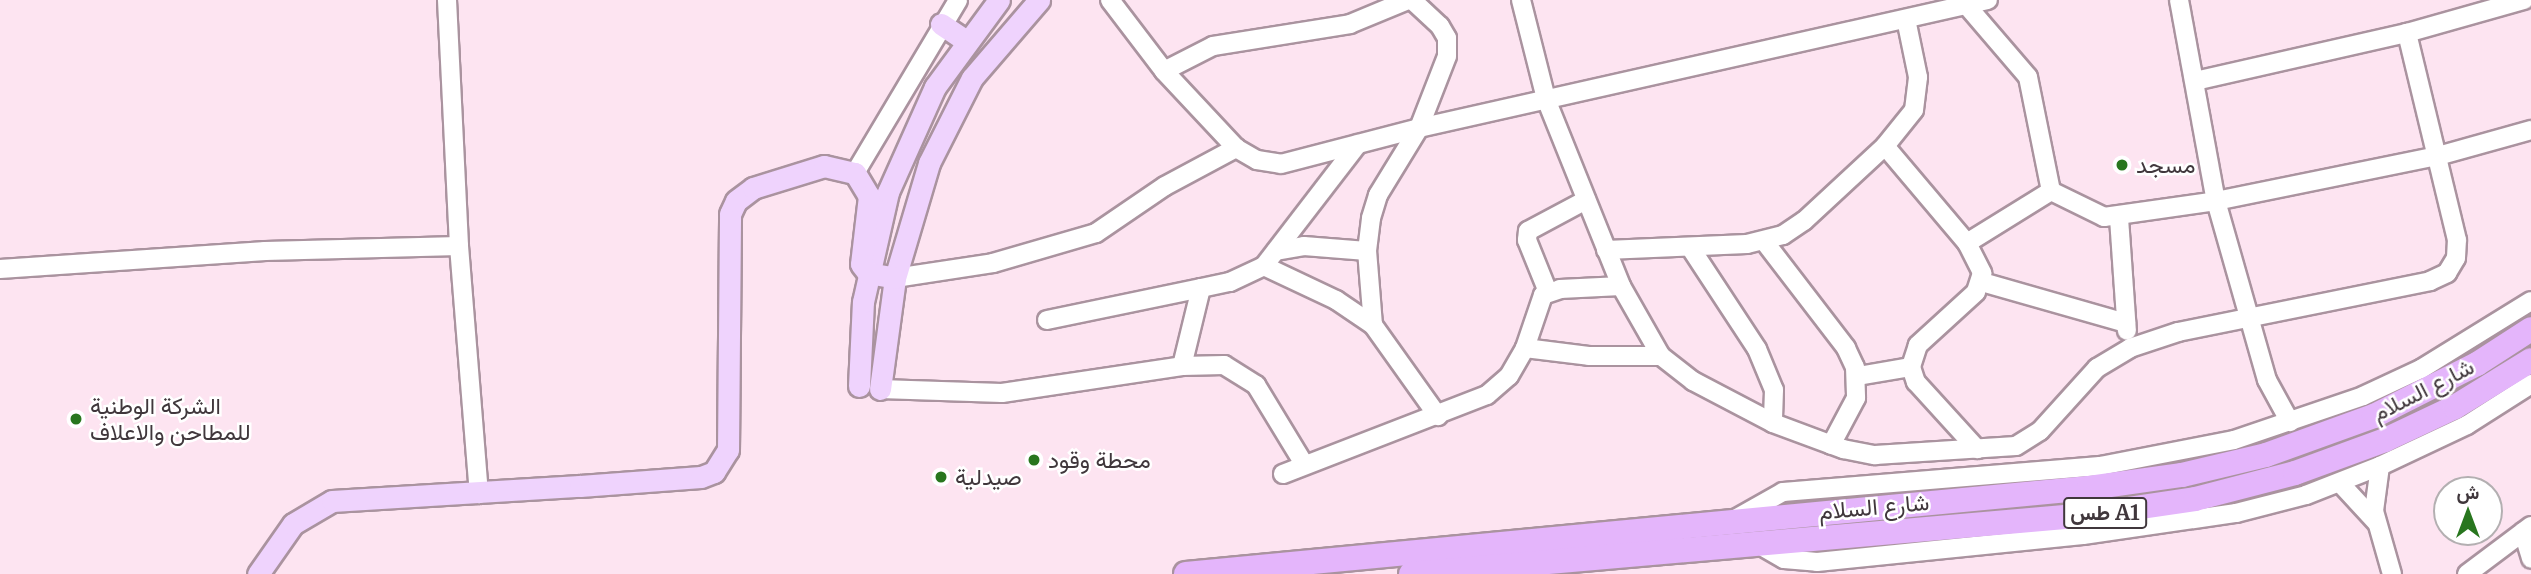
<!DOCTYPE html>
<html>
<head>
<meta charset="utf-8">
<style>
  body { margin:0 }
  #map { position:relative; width:2531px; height:574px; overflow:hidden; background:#fde4f1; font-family:Merriweather,Vazirmatn,serif }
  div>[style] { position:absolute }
  .roads { filter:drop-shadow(2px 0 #aa939f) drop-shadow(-2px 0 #aa939f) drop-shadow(0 2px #aa939f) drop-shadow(0 -2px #aa939f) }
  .minor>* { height:18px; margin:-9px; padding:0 9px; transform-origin:9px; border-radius:9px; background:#fff }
  .major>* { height:21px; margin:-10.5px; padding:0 10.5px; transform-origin:10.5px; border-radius:10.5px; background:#efd3fd }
  .highway>* { height:24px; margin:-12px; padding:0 12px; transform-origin:12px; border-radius:12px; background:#e4b5fb }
  .dots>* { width:19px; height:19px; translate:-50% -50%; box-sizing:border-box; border:4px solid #fff; border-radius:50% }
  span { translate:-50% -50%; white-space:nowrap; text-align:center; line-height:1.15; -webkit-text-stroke:5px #fff; paint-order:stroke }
  .shield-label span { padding:2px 5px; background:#fff; border:2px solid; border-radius:5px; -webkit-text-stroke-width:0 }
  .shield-label { font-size:21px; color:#40373c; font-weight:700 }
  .poi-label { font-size:23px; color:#40373c }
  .left { translate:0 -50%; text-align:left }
  .street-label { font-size:23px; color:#40373c }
  .north { position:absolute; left:2433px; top:476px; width:70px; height:70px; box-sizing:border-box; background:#fff; border:2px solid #b3afb1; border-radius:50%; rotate:0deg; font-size:19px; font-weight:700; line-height:28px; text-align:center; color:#40373c }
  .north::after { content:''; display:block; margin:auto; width:24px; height:32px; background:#28761e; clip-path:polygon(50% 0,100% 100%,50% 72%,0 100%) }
</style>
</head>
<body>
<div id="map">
  <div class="roads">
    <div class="minor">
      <div style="left:447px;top:0;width:246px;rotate:87.2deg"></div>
      <div style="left:459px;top:246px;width:249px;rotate:85.4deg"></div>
      <div style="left:1110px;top:0;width:89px;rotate:52.7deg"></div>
      <div style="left:1164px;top:71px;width:105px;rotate:46.9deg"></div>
      <div style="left:1236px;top:148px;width:24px;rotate:30deg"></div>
      <div style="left:1257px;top:160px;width:24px;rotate:9deg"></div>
      <div style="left:1281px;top:164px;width:143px;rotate:-14.6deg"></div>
      <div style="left:1419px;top:128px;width:583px;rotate:-12.68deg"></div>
      <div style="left:1521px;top:0;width:102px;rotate:75.8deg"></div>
      <div style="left:1546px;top:99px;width:201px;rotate:68.1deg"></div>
      <div style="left:1621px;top:286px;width:81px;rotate:60.3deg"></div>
      <div style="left:1661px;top:356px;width:41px;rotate:38deg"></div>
      <div style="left:1693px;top:381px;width:90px;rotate:27.7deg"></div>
      <div style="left:1773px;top:423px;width:75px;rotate:20.4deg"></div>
      <div style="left:1843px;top:449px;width:33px;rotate:11deg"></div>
      <div style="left:1875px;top:455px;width:141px;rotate:-3.7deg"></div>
      <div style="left:2016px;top:446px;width:28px;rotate:-32deg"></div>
      <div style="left:2040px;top:431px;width:85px;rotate:-47.9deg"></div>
      <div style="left:2097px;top:368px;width:39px;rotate:-31deg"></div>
      <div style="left:2130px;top:348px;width:51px;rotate:-18.4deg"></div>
      <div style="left:2178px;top:332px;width:257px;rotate:-11.4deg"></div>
      <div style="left:2430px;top:281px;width:19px;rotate:-25deg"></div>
      <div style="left:2447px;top:273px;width:17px;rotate:-59deg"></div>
      <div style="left:2456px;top:258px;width:18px;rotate:-87deg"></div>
      <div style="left:2457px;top:240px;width:213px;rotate:-103.6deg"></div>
      <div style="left:1962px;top:0;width:101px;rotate:49.4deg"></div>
      <div style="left:2028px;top:77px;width:116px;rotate:78.6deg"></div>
      <div style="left:2051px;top:191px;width:59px;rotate:26.1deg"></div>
      <div style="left:2104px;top:217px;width:113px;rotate:-8.1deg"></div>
      <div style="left:2216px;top:201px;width:227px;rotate:-11.5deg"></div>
      <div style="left:2438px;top:156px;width:97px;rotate:-15.6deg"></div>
      <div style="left:2179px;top:0;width:204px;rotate:79.6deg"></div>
      <div style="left:2216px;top:201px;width:186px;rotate:74.1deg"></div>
      <div style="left:2267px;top:380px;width:48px;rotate:61.3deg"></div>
      <div style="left:1164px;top:71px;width:55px;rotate:-27deg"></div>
      <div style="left:1213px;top:46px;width:139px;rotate:-9.1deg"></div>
      <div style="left:1350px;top:24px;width:63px;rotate:-22.5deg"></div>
      <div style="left:2195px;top:81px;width:217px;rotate:-12.8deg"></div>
      <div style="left:2407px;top:33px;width:122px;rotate:-15.8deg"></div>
      <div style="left:1885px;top:146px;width:127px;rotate:49.8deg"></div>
      <div style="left:1967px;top:243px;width:34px;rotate:63deg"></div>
      <div style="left:1982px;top:273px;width:20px;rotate:108deg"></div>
      <div style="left:1976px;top:292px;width:79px;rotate:137.6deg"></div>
      <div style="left:1918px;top:345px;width:23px;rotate:108deg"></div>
      <div style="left:1911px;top:367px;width:16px;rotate:72deg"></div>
      <div style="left:1916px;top:382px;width:91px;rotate:47.7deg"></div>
      <div style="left:855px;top:173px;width:201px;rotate:-59.2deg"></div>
      <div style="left:2119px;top:218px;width:113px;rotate:86deg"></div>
      <div style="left:1764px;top:241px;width:135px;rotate:52.5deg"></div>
      <div style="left:1846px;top:348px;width:21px;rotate:65deg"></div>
      <div style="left:1855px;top:367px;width:31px;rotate:88deg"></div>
      <div style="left:1856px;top:398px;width:53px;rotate:118deg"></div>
      <div style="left:1967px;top:243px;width:99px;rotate:-31.8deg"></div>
      <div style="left:1690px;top:247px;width:122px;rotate:56.7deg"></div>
      <div style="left:1757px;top:349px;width:44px;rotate:67.5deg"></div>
      <div style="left:1774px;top:390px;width:33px;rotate:92deg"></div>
      <div style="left:1606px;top:250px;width:141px;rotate:-2.4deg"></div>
      <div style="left:1747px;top:244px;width:37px;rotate:-14deg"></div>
      <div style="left:1783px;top:235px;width:25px;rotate:-34deg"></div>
      <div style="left:1804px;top:221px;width:110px;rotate:-42.8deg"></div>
      <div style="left:1885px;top:146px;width:46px;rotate:-51.1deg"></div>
      <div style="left:1914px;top:110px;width:33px;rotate:-83deg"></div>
      <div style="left:1918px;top:77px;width:59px;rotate:-101.7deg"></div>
      <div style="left:1276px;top:251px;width:28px;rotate:-10deg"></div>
      <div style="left:1304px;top:246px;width:63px;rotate:4.5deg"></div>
      <div style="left:1264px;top:266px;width:80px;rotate:25.3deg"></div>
      <div style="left:1336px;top:300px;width:45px;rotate:34deg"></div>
      <div style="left:1373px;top:325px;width:112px;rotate:54.5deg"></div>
      <div style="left:0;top:269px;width:266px;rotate:-3.9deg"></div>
      <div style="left:265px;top:251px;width:194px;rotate:-1.5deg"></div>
      <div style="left:895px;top:278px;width:99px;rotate:-8.7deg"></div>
      <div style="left:993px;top:263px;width:107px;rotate:-16.2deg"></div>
      <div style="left:1096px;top:233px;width:83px;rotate:-34.3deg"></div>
      <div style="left:1165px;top:186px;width:81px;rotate:-28.2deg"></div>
      <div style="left:1982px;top:282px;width:150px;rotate:15.9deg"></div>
      <div style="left:1548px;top:292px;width:56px;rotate:-112deg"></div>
      <div style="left:1527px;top:240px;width:9px;rotate:-84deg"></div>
      <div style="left:1528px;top:231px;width:66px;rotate:-28.1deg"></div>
      <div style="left:1047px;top:320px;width:157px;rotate:-11.7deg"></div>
      <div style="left:1373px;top:325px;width:74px;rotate:-94.6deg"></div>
      <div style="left:1367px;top:251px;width:33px;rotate:-83deg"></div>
      <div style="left:1371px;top:218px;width:24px;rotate:-73deg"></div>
      <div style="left:1378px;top:195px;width:79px;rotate:-58.5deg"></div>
      <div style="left:1419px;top:128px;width:77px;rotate:-68.7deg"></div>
      <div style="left:1447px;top:56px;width:18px;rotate:-90deg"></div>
      <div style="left:1447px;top:38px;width:14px;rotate:-120deg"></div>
      <div style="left:1440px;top:26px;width:38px;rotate:-137deg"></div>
      <div style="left:1525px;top:348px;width:64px;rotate:7.1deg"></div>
      <div style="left:1589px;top:356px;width:72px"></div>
      <div style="left:1182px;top:366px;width:80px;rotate:-76.3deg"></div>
      <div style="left:1201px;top:288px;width:30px;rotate:-12deg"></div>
      <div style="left:1230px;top:282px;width:38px;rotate:-25deg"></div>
      <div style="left:1264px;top:266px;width:154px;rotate:-52.4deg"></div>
      <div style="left:1858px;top:376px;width:54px;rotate:-9.6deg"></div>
      <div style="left:880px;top:389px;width:122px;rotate:1.9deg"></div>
      <div style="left:1002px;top:393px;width:182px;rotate:-8.5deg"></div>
      <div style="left:1182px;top:366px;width:42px;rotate:-1.4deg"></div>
      <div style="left:1224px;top:365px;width:38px;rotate:32deg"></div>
      <div style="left:1256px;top:385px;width:92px;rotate:58.7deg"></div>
      <div style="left:2380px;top:466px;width:45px;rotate:97.6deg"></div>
      <div style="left:2374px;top:511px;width:66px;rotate:74.1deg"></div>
      <div style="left:1283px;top:474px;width:219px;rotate:-21.2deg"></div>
      <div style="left:1487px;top:395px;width:29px;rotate:-41deg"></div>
      <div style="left:1509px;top:376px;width:32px;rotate:-60deg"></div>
      <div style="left:1525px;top:348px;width:56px;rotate:-71.2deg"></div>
      <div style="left:1543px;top:295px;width:18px;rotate:-19deg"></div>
      <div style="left:1560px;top:289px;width:61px;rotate:-2.8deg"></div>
      <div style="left:2340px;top:483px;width:53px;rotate:47.3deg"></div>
      <div style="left:1735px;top:519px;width:55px;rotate:-29.4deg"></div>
      <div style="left:1783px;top:492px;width:318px;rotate:-4.7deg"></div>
      <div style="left:2100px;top:466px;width:136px;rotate:-11deg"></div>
      <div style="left:2234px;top:440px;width:136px;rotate:-18.8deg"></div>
      <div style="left:2363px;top:396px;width:64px;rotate:-25deg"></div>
      <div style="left:2421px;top:369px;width:129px;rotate:-31.7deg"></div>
      <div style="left:2523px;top:532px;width:28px;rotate:73deg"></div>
      <div style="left:1756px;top:543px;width:32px;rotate:30deg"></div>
      <div style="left:1784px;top:559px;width:33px;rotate:5deg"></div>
      <div style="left:1817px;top:562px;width:267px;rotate:-5.8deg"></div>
      <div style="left:2083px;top:535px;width:155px;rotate:-8.2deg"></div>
      <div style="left:2236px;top:513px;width:72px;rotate:-14.4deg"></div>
      <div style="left:2306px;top:495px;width:79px;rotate:-21.4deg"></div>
      <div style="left:2380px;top:466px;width:96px;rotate:-25.2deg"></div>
      <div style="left:2467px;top:425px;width:76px;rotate:-32.6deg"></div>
      <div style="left:2467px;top:574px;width:80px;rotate:-36.9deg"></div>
    </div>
    <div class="major">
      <div style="left:941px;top:24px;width:30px;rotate:34deg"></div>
      <div style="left:859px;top:386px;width:84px;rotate:-87.3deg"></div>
      <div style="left:863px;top:302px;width:113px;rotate:-77.2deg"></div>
      <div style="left:888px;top:192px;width:115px;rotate:-65.9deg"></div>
      <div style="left:935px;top:87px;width:108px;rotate:-53.7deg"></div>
      <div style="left:880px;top:389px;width:112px;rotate:-82.3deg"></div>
      <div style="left:895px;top:278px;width:120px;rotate:-73.5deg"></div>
      <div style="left:929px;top:163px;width:95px;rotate:-63.2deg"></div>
      <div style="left:972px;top:78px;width:103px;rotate:-49.3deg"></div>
      <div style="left:258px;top:574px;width:61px;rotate:-55deg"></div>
      <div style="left:293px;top:524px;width:45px;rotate:-30.5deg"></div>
      <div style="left:332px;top:501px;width:248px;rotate:-3.5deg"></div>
      <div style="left:580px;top:486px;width:121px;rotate:-4.3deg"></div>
      <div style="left:701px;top:477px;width:14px;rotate:-21deg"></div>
      <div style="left:714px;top:472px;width:26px;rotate:-58deg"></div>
      <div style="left:728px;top:450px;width:236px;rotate:-89.5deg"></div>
      <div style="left:730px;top:214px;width:14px;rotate:-65deg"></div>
      <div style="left:736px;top:201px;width:21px;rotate:-37deg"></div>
      <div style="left:753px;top:188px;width:74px;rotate:-17.2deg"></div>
      <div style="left:824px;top:166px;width:32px;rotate:13deg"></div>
      <div style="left:855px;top:173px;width:27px;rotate:59deg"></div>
      <div style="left:869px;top:196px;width:68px;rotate:96.7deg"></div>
      <div style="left:861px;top:264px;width:11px;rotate:52deg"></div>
      <div style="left:868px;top:273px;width:27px;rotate:10deg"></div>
    </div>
    <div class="highway">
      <div style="left:1186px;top:574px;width:907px;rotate:-5.44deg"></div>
      <div style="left:2089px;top:488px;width:94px;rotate:-8deg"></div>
      <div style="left:2182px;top:475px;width:86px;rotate:-13.4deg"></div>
      <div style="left:2266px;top:455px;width:115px;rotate:-19.9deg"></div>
      <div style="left:2374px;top:416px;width:115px;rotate:-26.8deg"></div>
      <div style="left:2477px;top:364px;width:64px;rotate:-32.9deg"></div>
      <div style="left:1411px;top:574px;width:679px;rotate:-4.99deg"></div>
      <div style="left:2087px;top:515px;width:109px;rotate:-8.4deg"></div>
      <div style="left:2195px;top:499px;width:103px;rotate:-14.6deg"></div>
      <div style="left:2295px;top:473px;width:96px;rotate:-20.1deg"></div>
      <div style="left:2385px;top:440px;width:77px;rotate:-25.2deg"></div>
      <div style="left:2455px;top:407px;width:89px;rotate:-31.7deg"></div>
    </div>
  </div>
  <div class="dots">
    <div style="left:2122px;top:165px;background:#28761e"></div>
    <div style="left:76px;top:419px;background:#28761e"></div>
    <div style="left:1034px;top:460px;background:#28761e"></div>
    <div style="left:941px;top:477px;background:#28761e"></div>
  </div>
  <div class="shield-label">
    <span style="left:2105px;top:513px">طس A1</span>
  </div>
  <div class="poi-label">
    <span class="left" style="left:2136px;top:165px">مسجد</span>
    <span class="left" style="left:90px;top:419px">الشركة الوطنية<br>للمطاحن والاعلاف</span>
    <span class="left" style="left:1048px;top:460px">محطة وقود</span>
    <span class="left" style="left:955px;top:477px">صيدلية</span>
  </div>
  <div class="street-label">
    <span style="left:2423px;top:390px;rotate:-27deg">شارع السلام</span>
    <span style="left:1874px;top:507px;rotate:-5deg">شارع السلام</span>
  </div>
  <div class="north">ش</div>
</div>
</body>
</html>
